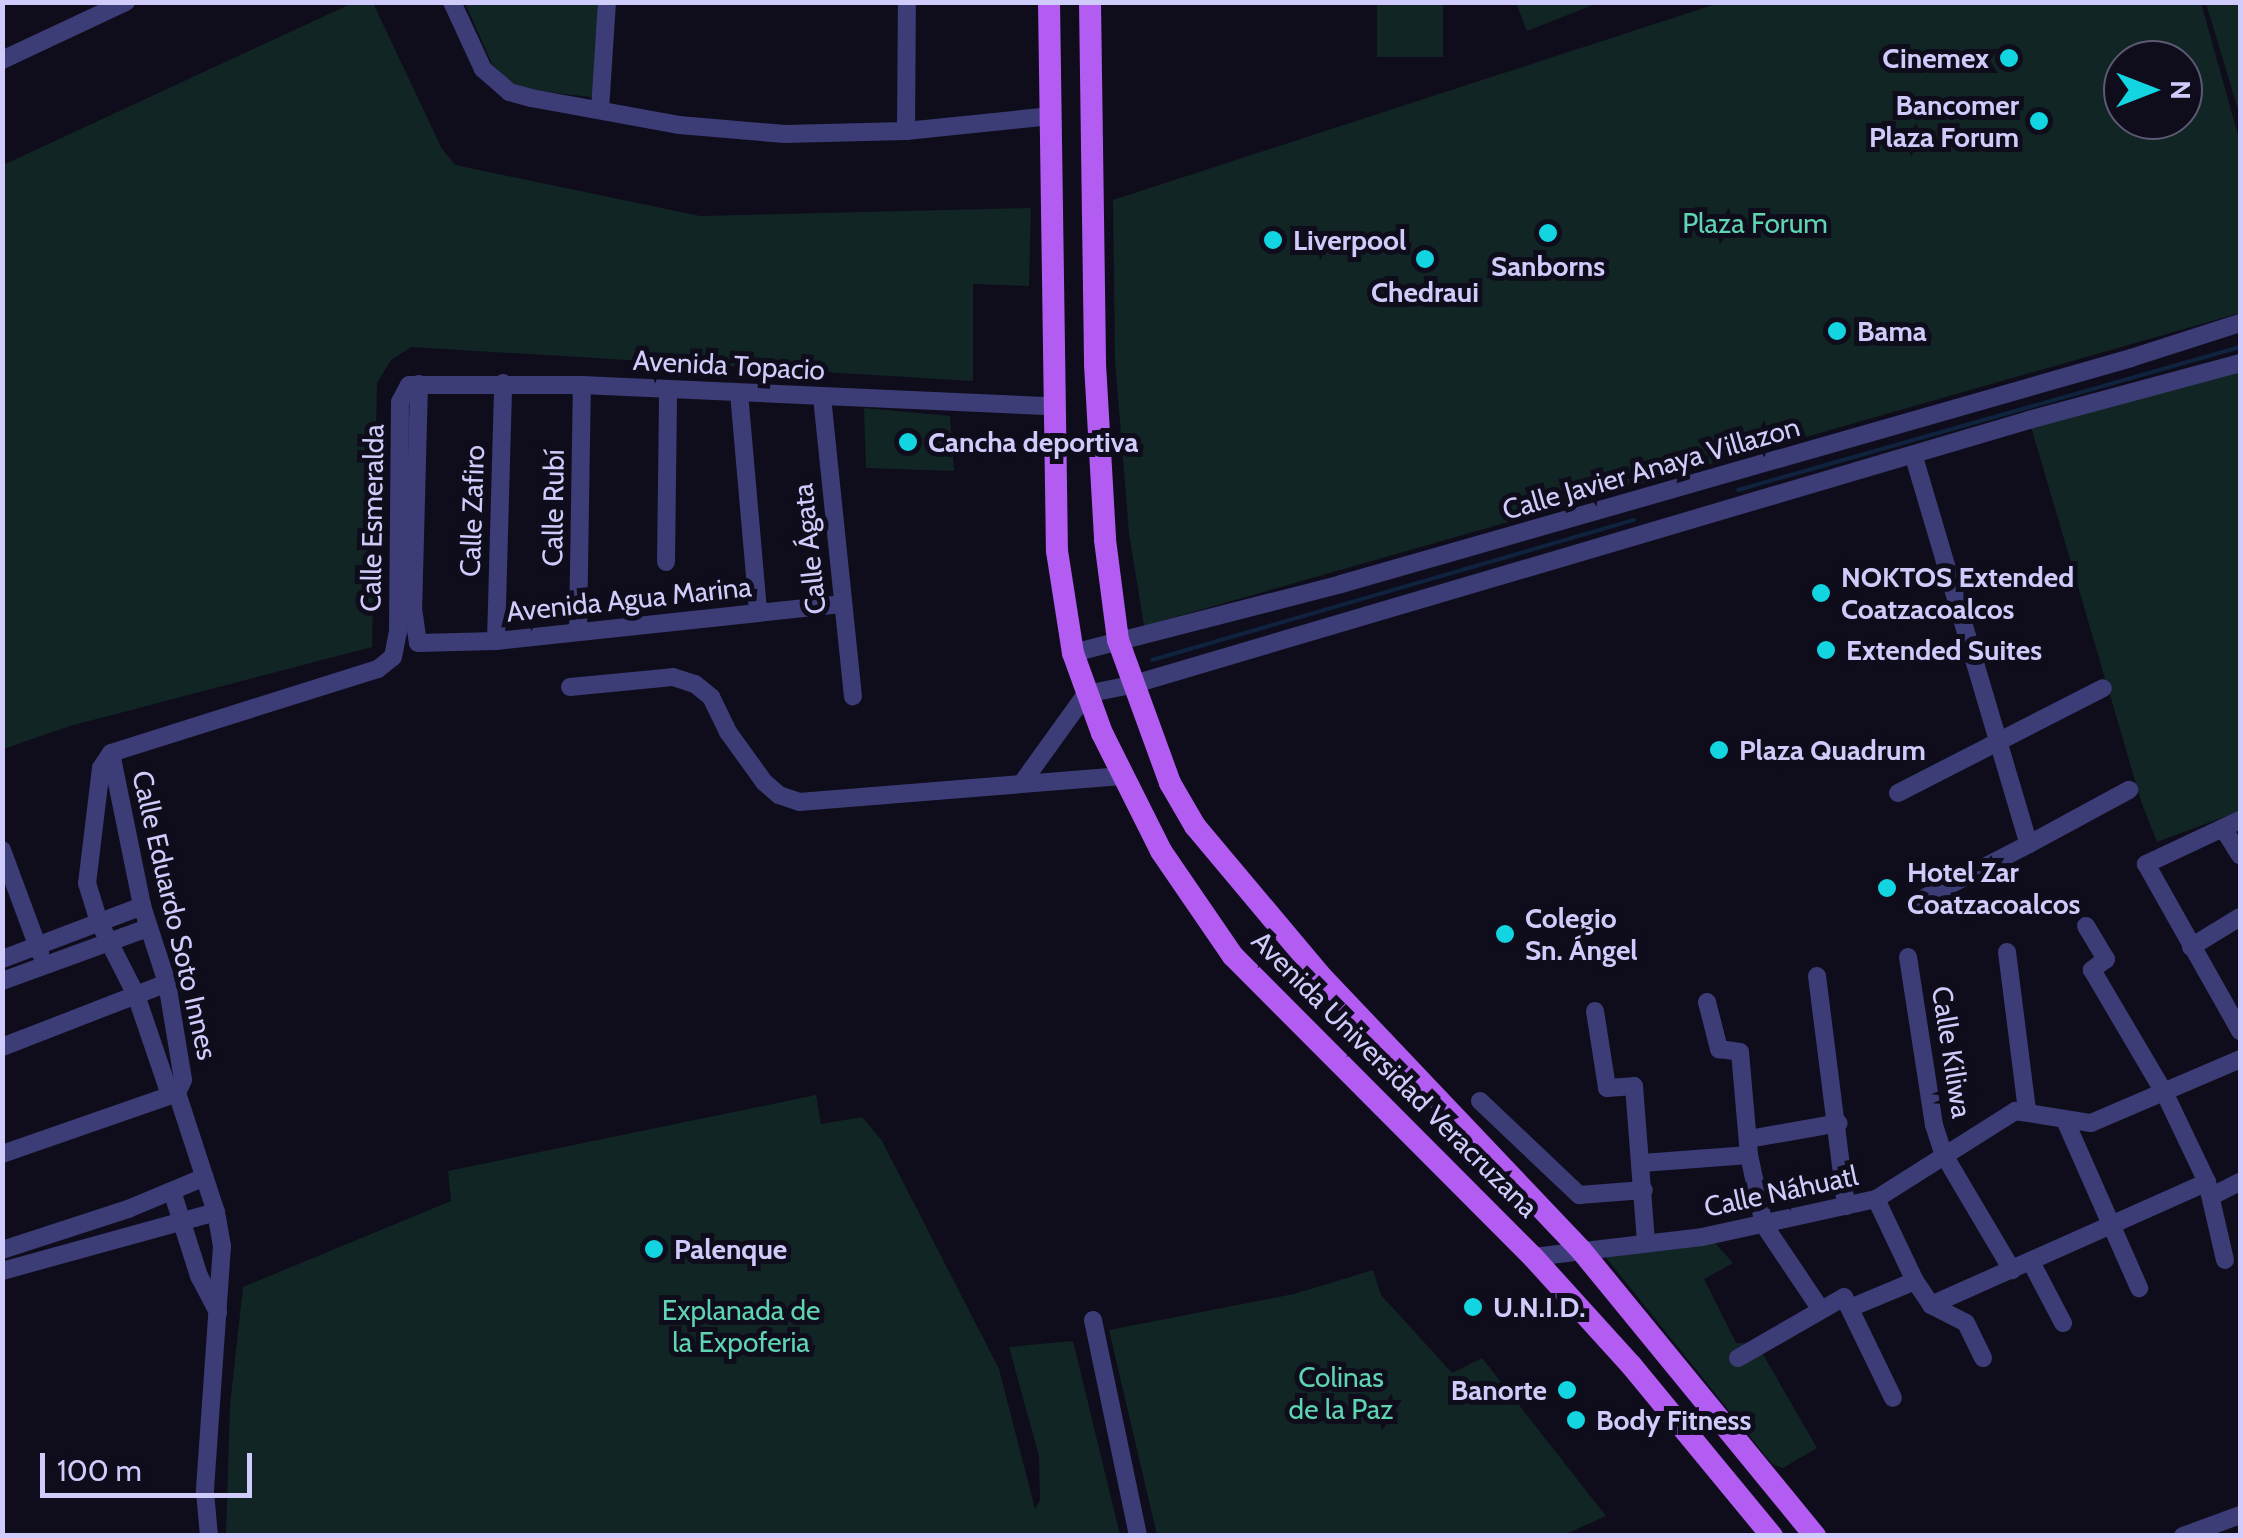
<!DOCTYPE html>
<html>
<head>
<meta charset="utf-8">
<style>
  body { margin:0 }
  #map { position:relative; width:2243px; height:1538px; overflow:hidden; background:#0f0d1c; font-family:Cabin,sans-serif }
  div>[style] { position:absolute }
  .green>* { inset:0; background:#112524; transform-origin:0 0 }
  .stream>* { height:4px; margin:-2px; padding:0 2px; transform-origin:2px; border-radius:2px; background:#0f233e }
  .minor>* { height:18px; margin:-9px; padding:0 9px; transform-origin:9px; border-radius:9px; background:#3c3c77 }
  .major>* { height:22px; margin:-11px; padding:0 11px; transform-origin:11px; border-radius:11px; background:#b35cf2 }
  .dots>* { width:28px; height:28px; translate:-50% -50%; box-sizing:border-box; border:5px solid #0f0d1c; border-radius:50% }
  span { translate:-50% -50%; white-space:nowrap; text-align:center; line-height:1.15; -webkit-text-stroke:10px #0f0d1c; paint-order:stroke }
  .poi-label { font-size:28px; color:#cfccfb; font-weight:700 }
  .right { translate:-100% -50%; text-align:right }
  .left { translate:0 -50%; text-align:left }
  .park-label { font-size:28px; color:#5fd4b1 }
  .street-label { font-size:28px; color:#cfccfb }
  .frame { position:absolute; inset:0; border:5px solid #cfccfb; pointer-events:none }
  .north { position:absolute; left:2103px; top:40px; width:100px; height:100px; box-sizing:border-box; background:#0f0d1c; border:2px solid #5c5975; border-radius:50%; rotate:90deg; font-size:28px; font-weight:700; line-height:40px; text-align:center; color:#cfccfb }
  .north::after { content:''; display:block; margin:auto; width:35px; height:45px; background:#12d5e1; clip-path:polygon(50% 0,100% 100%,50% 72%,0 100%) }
  .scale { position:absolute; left:40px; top:1453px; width:212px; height:45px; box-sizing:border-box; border:5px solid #cfccfb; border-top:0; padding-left:12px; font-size:30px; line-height:35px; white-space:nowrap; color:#cfccfb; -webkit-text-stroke:8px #0f0d1c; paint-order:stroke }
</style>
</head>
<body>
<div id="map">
  <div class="green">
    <div style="clip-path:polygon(355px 2px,373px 3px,442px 149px,455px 165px,700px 216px,1031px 208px,1029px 286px,973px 284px,973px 381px,411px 347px,391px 360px,377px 383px,372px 647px,70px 726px,3px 749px,3px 165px)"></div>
    <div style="clip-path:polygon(465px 3px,601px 3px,598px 98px,516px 88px,492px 64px)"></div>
    <div style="left:1377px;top:3px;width:66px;height:54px"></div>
    <div style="clip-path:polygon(1516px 3px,1598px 3px,1527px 31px)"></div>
    <div style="clip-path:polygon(evenodd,1719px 3px,2201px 3px,2240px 142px,2240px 313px,1144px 626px,1129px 533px,1115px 360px,1113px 200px,1719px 3px,2123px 60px,2183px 60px,2183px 120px,2123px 120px,2123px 60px)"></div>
    <div style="clip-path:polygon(2206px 3px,2240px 3px,2240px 116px)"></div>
    <div style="clip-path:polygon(2240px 363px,2240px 811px,2157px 842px,2142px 804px,2029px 420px)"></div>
    <div style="clip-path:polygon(864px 408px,950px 416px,954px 471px,866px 468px)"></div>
    <div style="clip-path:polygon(816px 1095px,821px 1124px,862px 1117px,882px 1141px,999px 1369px,1035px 1509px,1040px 1500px,1039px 1456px,1009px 1347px,1073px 1341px,1120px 1535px,226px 1535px,230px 1405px,243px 1287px,451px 1201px,448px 1171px)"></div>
    <div style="clip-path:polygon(1707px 1234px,1733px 1263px,1704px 1279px,1736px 1343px,1757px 1344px,1817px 1448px,1783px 1468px,1772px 1464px,1603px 1254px)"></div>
    <div style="clip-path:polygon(1373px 1270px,1381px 1295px,1452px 1373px,1482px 1358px,1606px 1516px,1561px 1536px,1157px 1535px,1109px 1330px,1294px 1294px)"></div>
  </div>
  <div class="stream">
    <div style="left:1738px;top:490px;width:522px;rotate:-15.9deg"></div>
    <div style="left:1152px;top:660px;width:502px;rotate:-16.2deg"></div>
  </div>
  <div class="minor">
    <div style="left:452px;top:2px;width:74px;rotate:65.2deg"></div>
    <div style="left:483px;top:69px;width:35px;rotate:41deg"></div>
    <div style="left:509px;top:92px;width:23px;rotate:15deg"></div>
    <div style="left:531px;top:98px;width:150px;rotate:10.3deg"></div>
    <div style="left:679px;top:125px;width:106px;rotate:4.9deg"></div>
    <div style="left:785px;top:134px;width:121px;rotate:-1.4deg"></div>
    <div style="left:906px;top:131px;width:146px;rotate:-5.9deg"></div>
    <div style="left:2px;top:60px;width:137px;rotate:-25.1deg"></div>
    <div style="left:600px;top:110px;width:108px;rotate:-86.3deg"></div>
    <div style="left:906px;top:131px;width:129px;rotate:-89.6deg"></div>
    <div style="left:419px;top:384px;width:224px;rotate:91.5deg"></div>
    <div style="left:413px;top:608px;width:35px;rotate:82deg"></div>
    <div style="left:418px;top:643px;width:78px;rotate:-1.5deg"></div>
    <div style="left:496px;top:641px;width:347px;rotate:-6.1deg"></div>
    <div style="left:739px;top:393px;width:220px;rotate:85deg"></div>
    <div style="left:822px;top:397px;width:301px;rotate:84.1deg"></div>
    <div style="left:1914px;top:457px;width:404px;rotate:73.5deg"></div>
    <div style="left:2029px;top:844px;width:114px;rotate:-28.4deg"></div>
    <div style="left:666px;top:562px;width:173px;rotate:-89.3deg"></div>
    <div style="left:578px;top:632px;width:247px;rotate:-89.1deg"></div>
    <div style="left:496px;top:641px;width:258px;rotate:-88.4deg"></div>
    <div style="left:1073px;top:653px;width:277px;rotate:-14.4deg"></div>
    <div style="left:1341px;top:584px;width:822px;rotate:-15.96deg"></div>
    <div style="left:2131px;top:358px;width:114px;rotate:-17.8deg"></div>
    <div style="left:570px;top:687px;width:103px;rotate:-5.5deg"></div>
    <div style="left:673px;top:677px;width:23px;rotate:18deg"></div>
    <div style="left:695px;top:684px;width:21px;rotate:39deg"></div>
    <div style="left:711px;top:697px;width:39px;rotate:64deg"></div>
    <div style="left:728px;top:732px;width:62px;rotate:54.2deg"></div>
    <div style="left:764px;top:782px;width:20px;rotate:41deg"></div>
    <div style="left:779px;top:795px;width:21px;rotate:19deg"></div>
    <div style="left:799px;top:802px;width:324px;rotate:-4.6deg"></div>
    <div style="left:111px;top:753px;width:280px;rotate:-17.5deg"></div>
    <div style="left:378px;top:669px;width:19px;rotate:-39deg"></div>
    <div style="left:393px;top:657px;width:25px;rotate:-79deg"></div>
    <div style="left:398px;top:632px;width:230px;rotate:-89.5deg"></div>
    <div style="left:400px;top:402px;width:19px;rotate:-62deg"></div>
    <div style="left:409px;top:385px;width:173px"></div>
    <div style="left:582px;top:385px;width:469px;rotate:2.6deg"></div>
    <div style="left:111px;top:753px;width:18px;rotate:124deg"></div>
    <div style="left:101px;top:768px;width:116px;rotate:96.9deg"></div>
    <div style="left:87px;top:883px;width:41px;rotate:72.9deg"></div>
    <div style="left:99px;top:922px;width:82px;rotate:63.1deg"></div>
    <div style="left:136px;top:995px;width:96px;rotate:71.2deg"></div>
    <div style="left:167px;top:1086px;width:12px;rotate:35deg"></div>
    <div style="left:177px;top:1093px;width:125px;rotate:71.9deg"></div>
    <div style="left:216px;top:1212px;width:35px;rotate:80deg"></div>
    <div style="left:222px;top:1246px;width:247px;rotate:94deg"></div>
    <div style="left:205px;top:1492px;width:44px;rotate:84.8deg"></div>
    <div style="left:111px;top:753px;width:156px;rotate:78.5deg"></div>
    <div style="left:142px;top:906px;width:81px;rotate:72deg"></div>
    <div style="left:167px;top:983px;width:98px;rotate:80.6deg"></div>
    <div style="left:183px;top:1080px;width:14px;rotate:115deg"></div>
    <div style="left:1022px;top:783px;width:110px;rotate:-54.3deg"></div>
    <div style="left:1086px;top:694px;width:46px;rotate:-11.3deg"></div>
    <div style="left:1131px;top:685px;width:936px;rotate:-16.44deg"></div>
    <div style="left:2029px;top:420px;width:219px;rotate:-15.1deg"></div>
    <div style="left:1898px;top:793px;width:230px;rotate:-27.1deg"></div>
    <div style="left:2240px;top:820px;width:104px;rotate:154.9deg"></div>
    <div style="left:2146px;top:864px;width:192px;rotate:60.6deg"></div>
    <div style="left:2223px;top:828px;width:32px;rotate:58deg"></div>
    <div style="left:2px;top:850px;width:110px;rotate:69.7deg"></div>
    <div style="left:1922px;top:899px;width:120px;rotate:-27.2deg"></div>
    <div style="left:2086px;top:926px;width:39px;rotate:59deg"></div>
    <div style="left:2106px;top:959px;width:18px;rotate:142deg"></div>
    <div style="left:2092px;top:970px;width:144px;rotate:59.5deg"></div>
    <div style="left:2165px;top:1094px;width:98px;rotate:64.5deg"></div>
    <div style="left:2207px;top:1182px;width:80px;rotate:77deg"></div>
    <div style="left:2191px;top:947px;width:57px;rotate:-31.5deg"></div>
    <div style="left:2007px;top:952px;width:159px;rotate:82.8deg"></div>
    <div style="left:1908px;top:957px;width:170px;rotate:81.2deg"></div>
    <div style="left:1934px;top:1125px;width:32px;rotate:72deg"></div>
    <div style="left:1944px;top:1155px;width:134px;rotate:59.4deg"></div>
    <div style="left:2px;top:959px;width:150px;rotate:-20.7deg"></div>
    <div style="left:1817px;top:976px;width:232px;rotate:82.8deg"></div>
    <div style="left:2px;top:981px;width:155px;rotate:-20deg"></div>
    <div style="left:1707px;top:1002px;width:49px;rotate:75.7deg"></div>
    <div style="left:1719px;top:1049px;width:21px;rotate:8deg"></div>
    <div style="left:1740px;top:1052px;width:103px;rotate:85deg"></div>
    <div style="left:1749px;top:1155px;width:72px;rotate:77.9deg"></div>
    <div style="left:1764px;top:1225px;width:99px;rotate:56.1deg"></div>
    <div style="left:1595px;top:1011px;width:78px;rotate:81.1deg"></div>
    <div style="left:1607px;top:1088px;width:27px;rotate:-4deg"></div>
    <div style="left:1634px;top:1086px;width:156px;rotate:85.6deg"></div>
    <div style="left:2px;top:1047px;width:177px;rotate:-21.2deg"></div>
    <div style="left:1480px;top:1101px;width:137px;rotate:43.5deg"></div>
    <div style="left:1579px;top:1195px;width:65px;rotate:-4.4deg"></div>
    <div style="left:2065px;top:1120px;width:184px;rotate:66.2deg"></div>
    <div style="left:1749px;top:1139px;width:91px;rotate:-10.1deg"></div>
    <div style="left:2px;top:1154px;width:185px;rotate:-19.2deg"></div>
    <div style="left:1642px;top:1163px;width:107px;rotate:-4.3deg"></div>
    <div style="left:172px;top:1191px;width:89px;rotate:72.4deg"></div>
    <div style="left:199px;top:1276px;width:41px;rotate:62.2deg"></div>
    <div style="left:2212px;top:1196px;width:31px;rotate:-27deg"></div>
    <div style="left:1876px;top:1199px;width:91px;rotate:64.6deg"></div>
    <div style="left:1915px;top:1281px;width:29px;rotate:56deg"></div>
    <div style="left:1931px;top:1305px;width:39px;rotate:27deg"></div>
    <div style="left:1966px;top:1323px;width:39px;rotate:64deg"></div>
    <div style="left:2px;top:1250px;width:133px;rotate:-18deg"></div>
    <div style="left:128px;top:1209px;width:83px;rotate:-22.6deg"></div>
    <div style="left:1533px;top:1257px;width:170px;rotate:-6.7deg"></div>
    <div style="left:1702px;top:1237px;width:178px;rotate:-12.3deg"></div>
    <div style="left:1876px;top:1199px;width:165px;rotate:-32.3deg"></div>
    <div style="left:2015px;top:1111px;width:77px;rotate:9deg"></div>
    <div style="left:2091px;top:1123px;width:162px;rotate:-23.2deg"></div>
    <div style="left:2031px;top:1262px;width:69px;rotate:62.3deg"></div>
    <div style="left:2px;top:1271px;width:222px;rotate:-15.4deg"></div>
    <div style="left:1931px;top:1305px;width:302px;rotate:-24deg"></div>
    <div style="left:1850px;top:1308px;width:70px;rotate:-22.6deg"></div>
    <div style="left:1093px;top:1320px;width:221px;rotate:78.2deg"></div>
    <div style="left:1738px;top:1358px;width:122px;rotate:-29.9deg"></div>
    <div style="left:1844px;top:1297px;width:112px;rotate:64.1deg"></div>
    <div style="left:2183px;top:1536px;width:61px;rotate:-20.2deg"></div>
  </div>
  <div class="major">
    <div style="left:1049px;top:2px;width:549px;rotate:89.17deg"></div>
    <div style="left:1057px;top:551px;width:103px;rotate:81.1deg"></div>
    <div style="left:1073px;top:653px;width:85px;rotate:70.1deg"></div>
    <div style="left:1102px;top:733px;width:132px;rotate:63.4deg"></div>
    <div style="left:1161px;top:851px;width:127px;rotate:55.6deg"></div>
    <div style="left:1233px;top:956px;width:425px;rotate:45.1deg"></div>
    <div style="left:1533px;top:1257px;width:146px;rotate:47.8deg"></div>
    <div style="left:1631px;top:1365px;width:222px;rotate:50.5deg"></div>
    <div style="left:1090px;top:2px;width:362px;rotate:89.2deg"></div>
    <div style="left:1095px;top:364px;width:176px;rotate:86.7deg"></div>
    <div style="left:1105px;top:540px;width:101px;rotate:82.6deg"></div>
    <div style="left:1118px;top:640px;width:152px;rotate:70deg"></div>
    <div style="left:1170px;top:783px;width:50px;rotate:59.8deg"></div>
    <div style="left:1195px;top:826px;width:194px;rotate:50deg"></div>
    <div style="left:1320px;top:975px;width:379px;rotate:46.5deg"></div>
    <div style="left:1581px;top:1250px;width:370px;rotate:50.7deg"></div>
  </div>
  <div class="dots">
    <div style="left:2009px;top:58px;background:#12d5e1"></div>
    <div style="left:2039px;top:121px;background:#12d5e1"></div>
    <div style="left:1548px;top:233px;background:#12d5e1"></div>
    <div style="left:1273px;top:240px;background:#12d5e1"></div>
    <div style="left:1425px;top:259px;background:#12d5e1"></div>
    <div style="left:1837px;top:331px;background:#12d5e1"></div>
    <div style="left:908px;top:442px;background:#12d5e1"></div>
    <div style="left:1821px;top:593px;background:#12d5e1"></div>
    <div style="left:1826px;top:650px;background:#12d5e1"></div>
    <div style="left:1719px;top:750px;background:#12d5e1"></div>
    <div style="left:1887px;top:888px;background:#12d5e1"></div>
    <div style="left:1505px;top:934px;background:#12d5e1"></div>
    <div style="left:654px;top:1249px;background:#12d5e1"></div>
    <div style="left:1473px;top:1307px;background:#12d5e1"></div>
    <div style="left:1567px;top:1390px;background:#12d5e1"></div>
    <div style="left:1576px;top:1420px;background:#12d5e1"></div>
  </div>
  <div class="poi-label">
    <span class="right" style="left:1989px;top:58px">Cinemex</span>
    <span class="right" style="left:2019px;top:121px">Bancomer<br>Plaza Forum</span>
    <span class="left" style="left:1293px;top:240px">Liverpool</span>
    <span style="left:1548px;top:266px">Sanborns</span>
    <span style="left:1425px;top:292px">Chedraui</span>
    <span class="left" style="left:1857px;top:331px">Bama</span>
    <span class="left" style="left:928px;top:442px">Cancha deportiva</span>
    <span class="left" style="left:1841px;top:593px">NOKTOS Extended<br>Coatzacoalcos</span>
    <span class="left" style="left:1846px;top:650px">Extended Suites</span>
    <span class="left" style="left:1739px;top:750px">Plaza Quadrum</span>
    <span class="left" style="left:1907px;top:888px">Hotel Zar<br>Coatzacoalcos</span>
    <span class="left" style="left:1525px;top:934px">Colegio<br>Sn. Ángel</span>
    <span class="left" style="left:674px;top:1249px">Palenque</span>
    <span class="left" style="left:1493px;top:1307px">U.N.I.D.</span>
    <span class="right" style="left:1547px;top:1390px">Banorte</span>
    <span class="left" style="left:1596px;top:1420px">Body Fitness</span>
  </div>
  <div class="park-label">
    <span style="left:1755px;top:223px">Plaza Forum</span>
    <span style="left:741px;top:1326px">Explanada de<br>la Expoferia</span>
    <span style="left:1341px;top:1393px">Colinas<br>de la Paz</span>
  </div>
  <div class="street-label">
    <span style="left:729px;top:365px;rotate:3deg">Avenida Topacio</span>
    <span style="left:1651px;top:468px;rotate:-16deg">Calle Javier Anaya Villazon</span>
    <span style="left:553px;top:508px;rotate:-89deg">Calle Rubí</span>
    <span style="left:472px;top:511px;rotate:-88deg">Calle Zafiro</span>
    <span style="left:372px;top:518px;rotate:-89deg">Calle Esmeralda</span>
    <span style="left:809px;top:549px;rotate:-96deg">Calle Ágata</span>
    <span style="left:629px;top:599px;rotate:-6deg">Avenida Agua Marina</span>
    <span style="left:175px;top:915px;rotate:77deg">Calle Eduardo Soto Innes</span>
    <span style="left:1952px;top:1052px;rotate:81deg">Calle Kiliwa</span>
    <span style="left:1395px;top:1074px;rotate:45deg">Avenida Universidad Veracruzana</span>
    <span style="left:1781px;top:1191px;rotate:-12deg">Calle Náhuatl</span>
  </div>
  <div class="frame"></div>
  <div class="north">N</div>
  <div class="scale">100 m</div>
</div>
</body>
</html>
